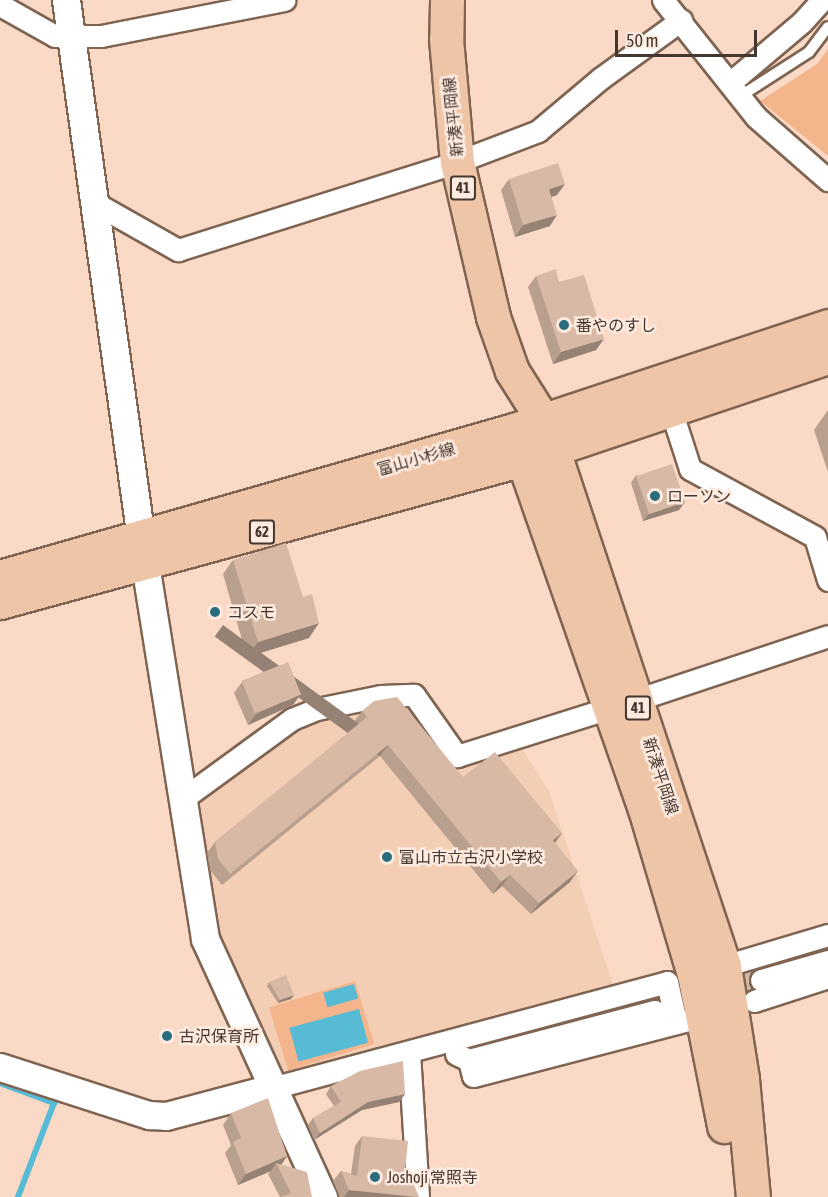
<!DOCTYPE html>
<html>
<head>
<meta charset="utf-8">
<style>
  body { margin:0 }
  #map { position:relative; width:828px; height:1197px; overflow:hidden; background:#fadac6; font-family:"Asap Condensed","Noto Sans JP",sans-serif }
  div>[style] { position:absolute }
  .built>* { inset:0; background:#f3ceb5 }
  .green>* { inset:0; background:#f4b58c; transform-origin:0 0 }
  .water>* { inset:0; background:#58bbd5; transform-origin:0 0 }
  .stream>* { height:6px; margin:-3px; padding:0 3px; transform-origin:3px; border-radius:3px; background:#58bbd5 }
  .minor-tunnel>* { height:21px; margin-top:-10.5px; transform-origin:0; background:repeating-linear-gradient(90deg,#d5b9a8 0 21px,transparent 0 31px) }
  .roads { filter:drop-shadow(2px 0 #7f6452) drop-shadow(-2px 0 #7f6452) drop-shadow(0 2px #7f6452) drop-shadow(0 -2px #7f6452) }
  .service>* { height:10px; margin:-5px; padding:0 5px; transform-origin:5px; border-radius:5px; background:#fff }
  .minor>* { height:21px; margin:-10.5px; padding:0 10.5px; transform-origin:10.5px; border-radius:10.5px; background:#fff }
  .tertiary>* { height:27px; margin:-13.5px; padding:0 13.5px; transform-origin:13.5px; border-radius:13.5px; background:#fff }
  .primary>* { height:33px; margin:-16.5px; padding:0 16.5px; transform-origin:16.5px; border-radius:16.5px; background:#efc5a8 }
  .wall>* { inset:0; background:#b99f8e }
  .shaded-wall>* { inset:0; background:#968274; transform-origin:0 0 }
  .building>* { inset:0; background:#d7b9a5; transform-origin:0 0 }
  .dots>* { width:16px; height:16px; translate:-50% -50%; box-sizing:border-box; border:3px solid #feeade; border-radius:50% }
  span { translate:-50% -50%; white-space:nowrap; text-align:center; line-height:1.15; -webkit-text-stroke:5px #feeade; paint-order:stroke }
  .shield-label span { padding:2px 4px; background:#feeade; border:2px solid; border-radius:4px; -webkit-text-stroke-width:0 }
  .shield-label { font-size:15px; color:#43372f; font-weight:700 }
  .street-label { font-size:16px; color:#43372f }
  .poi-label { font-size:16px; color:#43372f }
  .left { translate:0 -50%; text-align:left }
  .scale { position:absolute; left:615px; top:30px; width:142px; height:27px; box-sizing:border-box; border:3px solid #43372f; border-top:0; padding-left:8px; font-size:18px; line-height:21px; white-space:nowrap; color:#43372f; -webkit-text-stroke:4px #feeade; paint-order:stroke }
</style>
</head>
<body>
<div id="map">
  <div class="built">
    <div style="clip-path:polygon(408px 699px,453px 763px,519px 744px,549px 791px,613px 985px,279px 1076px,227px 965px,212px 917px,192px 797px,309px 714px)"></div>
  </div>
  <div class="green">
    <div style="clip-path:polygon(828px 49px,828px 156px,760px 101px,817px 64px)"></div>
    <div style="left:355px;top:981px;width:66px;height:90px;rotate:73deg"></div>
  </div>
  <div class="water">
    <div style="left:354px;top:984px;width:15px;height:32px;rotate:74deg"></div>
    <div style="left:359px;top:1009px;width:35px;height:72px;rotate:75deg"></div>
  </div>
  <div class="stream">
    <div style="left:0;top:1083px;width:58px;rotate:20.3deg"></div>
    <div style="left:54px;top:1103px;width:101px;rotate:111deg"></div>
  </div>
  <div class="minor-tunnel">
    <div style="left:716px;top:993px;width:47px;rotate:-16.1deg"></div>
  </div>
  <div class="roads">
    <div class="service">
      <div style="left:739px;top:97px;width:83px;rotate:-32.7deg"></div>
      <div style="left:809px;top:52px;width:31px;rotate:-53deg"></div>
    </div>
    <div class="minor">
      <div style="left:663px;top:0;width:149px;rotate:51.5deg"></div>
      <div style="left:756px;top:117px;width:96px;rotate:41.2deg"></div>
      <div style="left:0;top:5px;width:63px;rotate:29.4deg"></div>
      <div style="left:55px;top:36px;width:46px"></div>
      <div style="left:101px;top:36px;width:187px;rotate:-11.1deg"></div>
      <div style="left:731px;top:82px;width:93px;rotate:-40.2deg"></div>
      <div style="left:802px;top:22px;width:30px;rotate:-48deg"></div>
      <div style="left:93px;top:202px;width:98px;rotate:29.5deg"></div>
      <div style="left:178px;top:250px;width:293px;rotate:-17.5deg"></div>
      <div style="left:457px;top:162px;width:87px;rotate:-20.9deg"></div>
      <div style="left:538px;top:131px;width:82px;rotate:-40.1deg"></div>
      <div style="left:601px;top:78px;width:99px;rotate:-35.9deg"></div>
      <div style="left:671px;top:410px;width:62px;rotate:72.1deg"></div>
      <div style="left:690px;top:469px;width:142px;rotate:28.5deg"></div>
      <div style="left:815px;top:537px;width:45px;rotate:73.2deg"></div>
      <div style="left:636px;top:700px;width:202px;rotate:-18.4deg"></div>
      <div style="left:181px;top:800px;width:137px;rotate:-36.1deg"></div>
      <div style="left:292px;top:719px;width:27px;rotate:-22deg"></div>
      <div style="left:317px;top:709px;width:65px;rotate:-11.5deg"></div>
      <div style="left:381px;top:696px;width:33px;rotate:-2deg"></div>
      <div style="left:414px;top:695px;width:75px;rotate:54.8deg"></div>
      <div style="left:457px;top:756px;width:159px;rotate:-17.5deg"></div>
      <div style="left:724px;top:966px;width:109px;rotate:-16.6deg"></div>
      <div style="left:761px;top:980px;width:70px;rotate:-15.8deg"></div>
      <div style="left:754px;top:1001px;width:78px;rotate:-18deg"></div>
      <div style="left:409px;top:1053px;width:144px;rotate:86.4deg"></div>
      <div style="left:456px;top:1054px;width:14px;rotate:25deg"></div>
      <div style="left:469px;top:1060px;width:192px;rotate:-14.8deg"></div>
      <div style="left:469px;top:1060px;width:16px;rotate:76deg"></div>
      <div style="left:473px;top:1076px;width:222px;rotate:-14.6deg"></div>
      <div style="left:272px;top:1088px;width:409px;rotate:-15deg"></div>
      <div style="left:667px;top:982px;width:42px;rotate:77.6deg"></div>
    </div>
    <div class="tertiary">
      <div style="left:66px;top:0;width:544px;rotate:82.08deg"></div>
      <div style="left:141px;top:539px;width:405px;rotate:80.9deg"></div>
      <div style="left:205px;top:939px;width:284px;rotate:65.4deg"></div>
      <div style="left:0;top:1067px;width:157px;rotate:17.9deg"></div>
      <div style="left:149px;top:1115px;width:17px;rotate:3deg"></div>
      <div style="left:166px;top:1116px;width:110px;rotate:-14.8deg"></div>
    </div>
    <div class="primary">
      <div style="left:447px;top:0;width:39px;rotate:91deg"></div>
      <div style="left:446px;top:39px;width:123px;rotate:84.9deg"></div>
      <div style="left:457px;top:162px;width:159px;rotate:76.9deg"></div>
      <div style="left:493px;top:317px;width:57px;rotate:70.6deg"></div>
      <div style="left:512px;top:371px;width:58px;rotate:57.7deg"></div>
      <div style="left:543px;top:420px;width:575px;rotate:71.66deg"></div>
      <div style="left:724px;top:966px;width:114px;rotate:80.9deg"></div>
      <div style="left:742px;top:1079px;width:119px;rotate:84.7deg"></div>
      <div style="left:516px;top:439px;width:392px;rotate:70.8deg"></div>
      <div style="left:645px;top:809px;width:172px;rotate:73.5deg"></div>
      <div style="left:694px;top:974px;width:155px;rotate:78.8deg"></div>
      <div style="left:0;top:577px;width:535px;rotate:-15.96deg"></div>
      <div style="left:514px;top:430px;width:331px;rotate:-18.3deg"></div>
      <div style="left:0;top:602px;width:542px;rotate:-15.29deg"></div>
      <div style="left:523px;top:459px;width:322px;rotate:-18.5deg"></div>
    </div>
  </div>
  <div class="wall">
    <div style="clip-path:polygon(509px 179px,557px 195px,552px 197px,550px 226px,515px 237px,501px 190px)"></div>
    <div style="clip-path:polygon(536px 276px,559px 282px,596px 350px,553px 364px,528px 287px)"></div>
    <div style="clip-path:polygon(828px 410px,828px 472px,814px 430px)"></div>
    <div style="clip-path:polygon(636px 475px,685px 502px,679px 510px,643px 521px,631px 483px)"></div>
    <div style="clip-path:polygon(233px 560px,309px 638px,247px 657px,223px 574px)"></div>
    <div style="clip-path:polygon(242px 682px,293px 705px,248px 725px,234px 693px)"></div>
    <div style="clip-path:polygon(362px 711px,463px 777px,562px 833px,555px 843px,570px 882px,531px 914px,502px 886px,493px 894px,380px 756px,222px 885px,210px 870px,207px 853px,215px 842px,357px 726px,354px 722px)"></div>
    <div style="clip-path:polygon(269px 982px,291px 999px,278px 1003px,267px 986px)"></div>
    <div style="clip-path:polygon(331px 1086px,405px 1094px,399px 1102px,362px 1110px,314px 1140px,308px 1125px,313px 1118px,334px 1106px,326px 1094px)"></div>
    <div style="clip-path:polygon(231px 1113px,287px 1156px,281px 1165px,312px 1197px,280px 1197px,268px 1174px,271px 1171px,238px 1185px,225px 1153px,231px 1145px,223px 1125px)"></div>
    <div style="clip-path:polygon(362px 1136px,404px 1181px,419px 1197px,340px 1197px,333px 1181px,341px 1171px,351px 1174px,355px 1146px)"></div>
  </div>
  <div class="shaded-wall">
    <div style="clip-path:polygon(565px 184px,557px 195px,541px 200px,549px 189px)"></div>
    <div style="clip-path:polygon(557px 215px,550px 226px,515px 237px,523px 225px)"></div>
    <div style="clip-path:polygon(604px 339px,596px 350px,553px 364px,561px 352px)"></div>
    <div style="clip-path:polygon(685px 502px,679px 510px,643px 521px,649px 514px)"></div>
    <div style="clip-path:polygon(319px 623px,309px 638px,247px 657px,258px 642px)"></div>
    <div style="clip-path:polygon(301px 694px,293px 705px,248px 725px,256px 714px)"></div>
    <div style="left:388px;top:745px;width:14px;height:204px;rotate:126deg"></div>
    <div style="clip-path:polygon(562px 833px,554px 844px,553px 840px)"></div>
    <div style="clip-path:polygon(578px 871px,570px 882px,531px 914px,539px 903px)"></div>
    <div style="clip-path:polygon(510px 875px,502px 886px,493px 894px,501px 882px)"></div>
    <div style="clip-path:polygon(294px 995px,291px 999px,278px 1003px,280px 1000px)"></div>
    <div style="clip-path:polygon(405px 1094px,399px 1102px,362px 1110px,314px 1140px,320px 1133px,368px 1102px)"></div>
    <div style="clip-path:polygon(287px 1156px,280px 1167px,276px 1163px,271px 1171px,238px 1185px,246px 1174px)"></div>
    <div style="clip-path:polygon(349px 1190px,413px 1197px,344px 1197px)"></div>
  </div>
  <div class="building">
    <div style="clip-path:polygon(558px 163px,565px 184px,549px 189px,557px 215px,523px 225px,509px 179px)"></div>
    <div style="clip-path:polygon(556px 269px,559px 282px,584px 275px,604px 339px,561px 352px,536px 276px)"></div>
    <div style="left:672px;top:464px;width:40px;height:38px;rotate:71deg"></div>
    <div style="clip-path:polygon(286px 543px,303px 597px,312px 594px,319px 623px,258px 642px,233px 560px)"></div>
    <div style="left:288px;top:662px;width:35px;height:50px;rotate:68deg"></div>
    <div style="clip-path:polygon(397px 697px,463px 777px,495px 752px,562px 833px,553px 840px,578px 871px,539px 903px,510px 875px,501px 882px,388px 745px,230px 874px,218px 859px,215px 842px,367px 717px,362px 711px,374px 701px)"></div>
    <div style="clip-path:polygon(286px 975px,294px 995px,280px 1000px,269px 982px)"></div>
    <div style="clip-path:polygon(403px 1061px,405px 1094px,368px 1102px,320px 1133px,313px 1118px,341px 1102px,331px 1086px,360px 1071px)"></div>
    <div style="clip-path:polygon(268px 1098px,287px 1156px,246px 1174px,233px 1142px,241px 1138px,231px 1113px)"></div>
    <div style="clip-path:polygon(362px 1136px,408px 1141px,404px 1181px,412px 1180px,419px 1197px,349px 1190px,341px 1171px,357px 1176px)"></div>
    <div style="clip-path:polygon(276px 1163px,307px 1172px,312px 1197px,281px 1197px,291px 1193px)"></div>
  </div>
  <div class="dots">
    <div style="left:564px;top:325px;background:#286c7d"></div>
    <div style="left:655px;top:496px;background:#286c7d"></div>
    <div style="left:215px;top:612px;background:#286c7d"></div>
    <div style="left:387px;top:857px;background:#286c7d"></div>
    <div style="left:167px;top:1036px;background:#286c7d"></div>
    <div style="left:375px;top:1177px;background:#286c7d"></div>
  </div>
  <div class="shield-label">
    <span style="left:463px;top:188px">41</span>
    <span style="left:262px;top:532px">62</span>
    <span style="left:638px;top:708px">41</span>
  </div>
  <div class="street-label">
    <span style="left:453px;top:117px;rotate:-96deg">新湊平岡線</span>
    <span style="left:416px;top:459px;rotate:-16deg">富山小杉線</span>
    <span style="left:661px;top:776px;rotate:72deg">新湊平岡線</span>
  </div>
  <div class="poi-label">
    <span class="left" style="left:576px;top:325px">番やのすし</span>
    <span class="left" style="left:667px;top:496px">ローソン</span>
    <span class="left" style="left:227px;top:612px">コスモ</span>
    <span class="left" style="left:399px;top:857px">富山市立古沢小学校</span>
    <span class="left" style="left:179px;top:1036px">古沢保育所</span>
    <span class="left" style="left:387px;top:1177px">Joshoji 常照寺</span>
  </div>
  <div class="scale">50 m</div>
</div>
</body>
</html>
